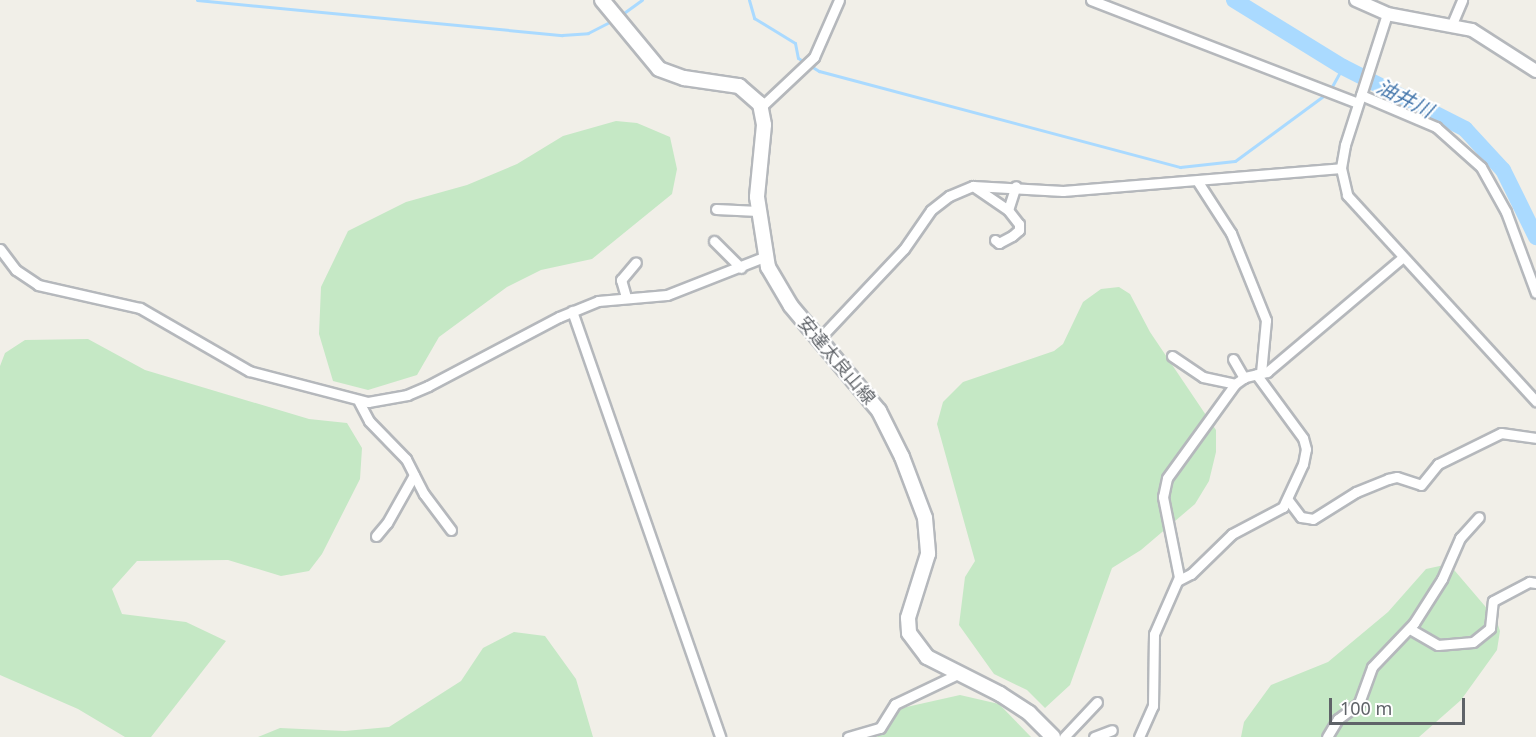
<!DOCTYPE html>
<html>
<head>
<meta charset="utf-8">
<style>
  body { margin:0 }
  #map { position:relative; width:1536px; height:737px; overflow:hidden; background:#f1efe8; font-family:"Noto Sans","Noto Sans JP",sans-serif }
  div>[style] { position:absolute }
  .green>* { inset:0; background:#c5e8c5 }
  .stream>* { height:3px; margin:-1.5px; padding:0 1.5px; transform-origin:1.5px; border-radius:1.5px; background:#aadaff }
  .river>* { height:16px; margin:-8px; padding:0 8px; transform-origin:8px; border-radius:8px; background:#aadaff }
  .roads { filter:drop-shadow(2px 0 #b5b8bc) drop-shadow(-2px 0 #b5b8bc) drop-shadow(0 2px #b5b8bc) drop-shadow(0 -2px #b5b8bc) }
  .minor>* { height:9px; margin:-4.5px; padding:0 4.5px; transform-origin:4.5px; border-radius:4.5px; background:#fff }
  .tertiary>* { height:12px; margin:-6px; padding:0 6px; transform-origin:6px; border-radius:6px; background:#fff }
  .secondary>* { height:14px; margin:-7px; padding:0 7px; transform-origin:7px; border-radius:7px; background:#fff }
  span { translate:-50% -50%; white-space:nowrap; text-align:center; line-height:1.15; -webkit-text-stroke:4.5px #fff; paint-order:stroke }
  .street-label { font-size:18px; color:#5f6368 }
  .water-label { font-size:20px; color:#4174aa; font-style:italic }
  .scale { position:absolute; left:1329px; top:698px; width:136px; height:27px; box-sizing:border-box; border:3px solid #5f6368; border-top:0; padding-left:8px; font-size:18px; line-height:21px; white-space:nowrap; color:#5f6368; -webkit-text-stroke:4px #fff; paint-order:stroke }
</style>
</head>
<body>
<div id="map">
  <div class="green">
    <div style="clip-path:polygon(616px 121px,637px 123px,670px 137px,677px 169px,672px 194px,592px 259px,541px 270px,507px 287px,439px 337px,417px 375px,368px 390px,333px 381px,319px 334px,321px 287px,348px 231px,406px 202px,467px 185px,517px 164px,563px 136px)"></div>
    <div style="clip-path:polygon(1119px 287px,1130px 294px,1150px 332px,1216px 430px,1216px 452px,1209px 481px,1195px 504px,1141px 550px,1112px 568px,1070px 685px,1045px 708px,1027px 690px,994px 674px,959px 625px,965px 577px,975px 561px,937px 424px,943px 402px,963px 382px,1054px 351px,1063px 344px,1083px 302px,1101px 289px)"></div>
    <div style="clip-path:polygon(88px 339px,145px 370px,309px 419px,347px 423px,362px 448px,360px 479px,322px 554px,309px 571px,281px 576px,228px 560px,137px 561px,112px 589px,122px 614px,186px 622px,226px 641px,151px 737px,125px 737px,78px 709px,0 675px,0 366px,5px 353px,25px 340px)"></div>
    <div style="clip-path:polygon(1449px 564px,1496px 619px,1500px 631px,1497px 650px,1461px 700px,1419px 737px,1241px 737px,1244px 722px,1271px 685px,1328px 662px,1388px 612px,1426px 569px)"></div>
    <div style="clip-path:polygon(514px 632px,545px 636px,576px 679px,593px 737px,258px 737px,280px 728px,345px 731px,389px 727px,461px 681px,483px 648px)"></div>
    <div style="clip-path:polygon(960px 695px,999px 704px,1031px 737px,877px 737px,902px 708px)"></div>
  </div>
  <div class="stream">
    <div style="left:197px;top:0;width:367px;rotate:5.5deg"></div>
    <div style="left:562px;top:35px;width:26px;rotate:-4deg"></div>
    <div style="left:588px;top:33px;width:28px;rotate:-27deg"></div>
    <div style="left:749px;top:0;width:19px;rotate:74deg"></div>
    <div style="left:754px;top:18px;width:48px;rotate:31.4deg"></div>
    <div style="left:795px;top:43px;width:15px;rotate:79deg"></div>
    <div style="left:798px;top:58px;width:25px;rotate:32deg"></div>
    <div style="left:819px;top:71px;width:374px;rotate:14.9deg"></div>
    <div style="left:1180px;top:167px;width:55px;rotate:-6.2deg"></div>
    <div style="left:1235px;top:161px;width:113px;rotate:-36.4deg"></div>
    <div style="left:621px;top:15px;width:26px;rotate:-36deg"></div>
    <div style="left:1330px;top:90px;width:26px;rotate:-61deg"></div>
  </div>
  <div class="river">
    <div style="left:1234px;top:0;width:128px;rotate:31.6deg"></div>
    <div style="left:1343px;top:67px;width:137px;rotate:26.9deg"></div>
    <div style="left:1465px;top:129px;width:56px;rotate:47.2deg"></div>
    <div style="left:1503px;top:170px;width:75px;rotate:63.8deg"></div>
  </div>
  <div class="roads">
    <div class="minor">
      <div style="left:1091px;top:0;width:286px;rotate:21.1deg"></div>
      <div style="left:1387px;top:14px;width:138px;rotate:107.8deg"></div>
      <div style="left:1345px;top:145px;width:23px;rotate:100deg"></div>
      <div style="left:1341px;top:168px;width:28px;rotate:77deg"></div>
      <div style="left:1347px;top:195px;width:280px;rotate:47.5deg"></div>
      <div style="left:1452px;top:24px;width:26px;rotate:-67deg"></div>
      <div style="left:1361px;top:95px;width:82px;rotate:23.1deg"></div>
      <div style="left:1436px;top:127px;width:60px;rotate:41.6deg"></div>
      <div style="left:1481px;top:167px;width:51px;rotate:60.9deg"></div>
      <div style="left:1506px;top:212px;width:86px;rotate:69.7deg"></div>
      <div style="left:761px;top:107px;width:73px;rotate:-43.3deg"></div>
      <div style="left:814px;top:57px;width:62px;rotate:-66.3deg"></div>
      <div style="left:1198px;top:182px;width:61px;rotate:57.1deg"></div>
      <div style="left:1231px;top:233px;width:94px;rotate:68.1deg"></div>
      <div style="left:1266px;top:320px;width:53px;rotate:95.4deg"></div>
      <div style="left:973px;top:186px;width:42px;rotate:34.4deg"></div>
      <div style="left:1008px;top:210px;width:18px;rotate:52deg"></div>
      <div style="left:1019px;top:224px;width:6px;rotate:90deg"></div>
      <div style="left:1019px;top:230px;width:9px;rotate:139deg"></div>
      <div style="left:1012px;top:236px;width:15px;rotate:152deg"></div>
      <div style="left:999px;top:243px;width:5px;rotate:-143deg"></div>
      <div style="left:716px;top:209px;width:42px;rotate:2.7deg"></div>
      <div style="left:1008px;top:210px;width:25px;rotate:-72deg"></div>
      <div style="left:714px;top:241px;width:38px;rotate:45deg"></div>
      <div style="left:0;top:249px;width:26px;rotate:53deg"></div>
      <div style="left:16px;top:270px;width:27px;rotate:34deg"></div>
      <div style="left:38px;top:285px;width:105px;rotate:12.7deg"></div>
      <div style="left:140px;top:308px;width:126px;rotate:30deg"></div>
      <div style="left:249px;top:371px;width:123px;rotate:14.6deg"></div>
      <div style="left:368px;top:402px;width:40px;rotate:-10deg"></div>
      <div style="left:407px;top:395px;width:23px;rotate:-23deg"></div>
      <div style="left:428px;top:386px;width:148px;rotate:-27.8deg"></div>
      <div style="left:559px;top:317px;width:42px;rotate:-22.3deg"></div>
      <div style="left:598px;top:301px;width:69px;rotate:-5deg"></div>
      <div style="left:667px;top:295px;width:104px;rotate:-21.4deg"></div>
      <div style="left:626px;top:297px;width:18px;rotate:-106deg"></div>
      <div style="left:621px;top:280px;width:23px;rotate:-50deg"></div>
      <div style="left:572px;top:311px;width:451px;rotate:70.8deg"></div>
      <div style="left:820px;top:338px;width:122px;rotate:-46.7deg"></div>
      <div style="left:904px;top:249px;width:47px;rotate:-55.3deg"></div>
      <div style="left:931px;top:210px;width:23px;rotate:-38deg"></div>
      <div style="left:949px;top:196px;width:26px;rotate:-23deg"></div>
      <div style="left:973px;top:186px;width:90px;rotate:3.2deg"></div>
      <div style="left:1063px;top:191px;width:279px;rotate:-4.7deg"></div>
      <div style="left:1172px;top:356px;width:37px;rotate:34deg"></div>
      <div style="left:1203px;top:377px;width:33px;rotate:12deg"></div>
      <div style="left:1233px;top:359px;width:22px;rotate:60deg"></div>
      <div style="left:359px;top:402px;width:21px;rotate:62deg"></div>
      <div style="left:369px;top:421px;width:53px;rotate:45.8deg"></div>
      <div style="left:406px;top:459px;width:39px;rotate:63deg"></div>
      <div style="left:424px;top:494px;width:45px;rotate:53.1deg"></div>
      <div style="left:1288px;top:500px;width:21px;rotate:53deg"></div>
      <div style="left:1301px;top:517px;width:12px;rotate:9deg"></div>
      <div style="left:1313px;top:519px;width:51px;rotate:-32.1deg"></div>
      <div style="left:1356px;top:492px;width:35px;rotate:-22deg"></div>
      <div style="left:1388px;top:479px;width:9px;rotate:-13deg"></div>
      <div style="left:1397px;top:477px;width:25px;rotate:18deg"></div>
      <div style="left:1421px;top:485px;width:27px;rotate:-51deg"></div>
      <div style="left:1438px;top:464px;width:70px;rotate:-26.2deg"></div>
      <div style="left:1501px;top:433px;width:35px;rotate:8deg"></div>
      <div style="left:376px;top:536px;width:17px;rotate:-50deg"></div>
      <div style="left:387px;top:523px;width:55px;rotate:-60.6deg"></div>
      <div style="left:1179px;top:580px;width:13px;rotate:-27deg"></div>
      <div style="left:1191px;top:574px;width:57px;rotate:-44.3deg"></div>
      <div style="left:1232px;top:534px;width:58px;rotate:-27.9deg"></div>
      <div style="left:1283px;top:507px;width:47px;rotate:-65.1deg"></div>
      <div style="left:1303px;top:464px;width:15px;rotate:-79deg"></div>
      <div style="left:1306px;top:449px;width:11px;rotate:-105deg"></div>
      <div style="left:1303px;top:438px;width:79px;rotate:-126.3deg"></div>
      <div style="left:1410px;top:629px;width:32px;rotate:30deg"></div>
      <div style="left:1438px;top:645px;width:35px;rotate:-5deg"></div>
      <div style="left:1473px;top:642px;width:22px;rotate:-39deg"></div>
      <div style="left:1490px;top:628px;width:27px;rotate:-84deg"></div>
      <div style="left:1493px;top:601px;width:41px;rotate:-27.8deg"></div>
      <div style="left:1529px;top:582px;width:7px;rotate:8deg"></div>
      <div style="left:848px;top:737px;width:33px;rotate:-16deg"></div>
      <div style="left:880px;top:728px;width:28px;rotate:-58deg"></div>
      <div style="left:895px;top:704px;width:72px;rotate:-25.5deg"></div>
      <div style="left:1064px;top:737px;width:48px;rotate:-46.7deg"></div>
      <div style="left:1094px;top:737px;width:19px;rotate:-21deg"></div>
      <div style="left:1139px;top:737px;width:34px;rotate:-66deg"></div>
      <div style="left:1153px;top:706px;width:72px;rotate:-89.2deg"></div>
      <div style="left:1154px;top:634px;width:62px;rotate:-66.3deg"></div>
      <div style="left:1179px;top:577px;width:82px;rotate:-101.3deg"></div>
      <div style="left:1163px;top:497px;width:19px;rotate:-78deg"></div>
      <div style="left:1167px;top:478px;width:116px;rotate:-54.1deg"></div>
      <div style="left:1235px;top:384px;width:12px;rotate:-35deg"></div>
      <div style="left:1245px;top:377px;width:23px;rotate:-13deg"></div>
      <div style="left:1267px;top:372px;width:177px;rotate:-40.2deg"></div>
      <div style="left:1327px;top:737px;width:21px;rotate:-59deg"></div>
      <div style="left:1338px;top:719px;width:26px;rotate:-37deg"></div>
      <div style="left:1359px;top:703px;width:38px;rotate:-70deg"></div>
      <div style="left:1372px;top:667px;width:61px;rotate:-46.3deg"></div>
      <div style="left:1414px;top:623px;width:52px;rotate:-57.5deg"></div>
      <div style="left:1442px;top:579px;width:45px;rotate:-66.3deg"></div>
      <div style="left:1460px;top:538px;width:28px;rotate:-48deg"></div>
    </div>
    <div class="tertiary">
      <div style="left:1356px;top:0;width:34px;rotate:24deg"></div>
      <div style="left:1387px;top:14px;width:86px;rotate:10.7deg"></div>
      <div style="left:1472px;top:30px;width:76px;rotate:32.6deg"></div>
    </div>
    <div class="secondary">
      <div style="left:602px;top:0;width:89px;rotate:50.4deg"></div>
      <div style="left:659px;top:69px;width:27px;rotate:20deg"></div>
      <div style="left:684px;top:78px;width:56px;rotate:8.3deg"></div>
      <div style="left:739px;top:86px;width:28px;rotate:41deg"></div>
      <div style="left:760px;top:104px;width:21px;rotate:79deg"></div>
      <div style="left:764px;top:125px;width:72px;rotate:95.6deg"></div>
      <div style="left:757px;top:197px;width:71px;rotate:81.1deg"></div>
      <div style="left:768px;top:267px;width:45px;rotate:59.5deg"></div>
      <div style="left:791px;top:306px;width:137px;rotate:50deg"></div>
      <div style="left:879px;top:411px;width:51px;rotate:63.4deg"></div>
      <div style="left:902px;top:457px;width:65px;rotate:69.3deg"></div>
      <div style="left:925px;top:518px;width:36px;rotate:85deg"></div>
      <div style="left:928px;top:554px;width:67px;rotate:107.4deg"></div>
      <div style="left:908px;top:618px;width:15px;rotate:86deg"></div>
      <div style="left:909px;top:633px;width:30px;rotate:53deg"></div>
      <div style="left:927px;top:657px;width:82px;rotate:26.9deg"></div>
      <div style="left:1000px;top:694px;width:35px;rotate:33deg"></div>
      <div style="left:1029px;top:713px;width:34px;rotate:45deg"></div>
    </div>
  </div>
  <div class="street-label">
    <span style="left:837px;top:360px;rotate:50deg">安達太良山線</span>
  </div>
  <div class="water-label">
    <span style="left:1405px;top:98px;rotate:27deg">油井川</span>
  </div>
  <div class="scale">100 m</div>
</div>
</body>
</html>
